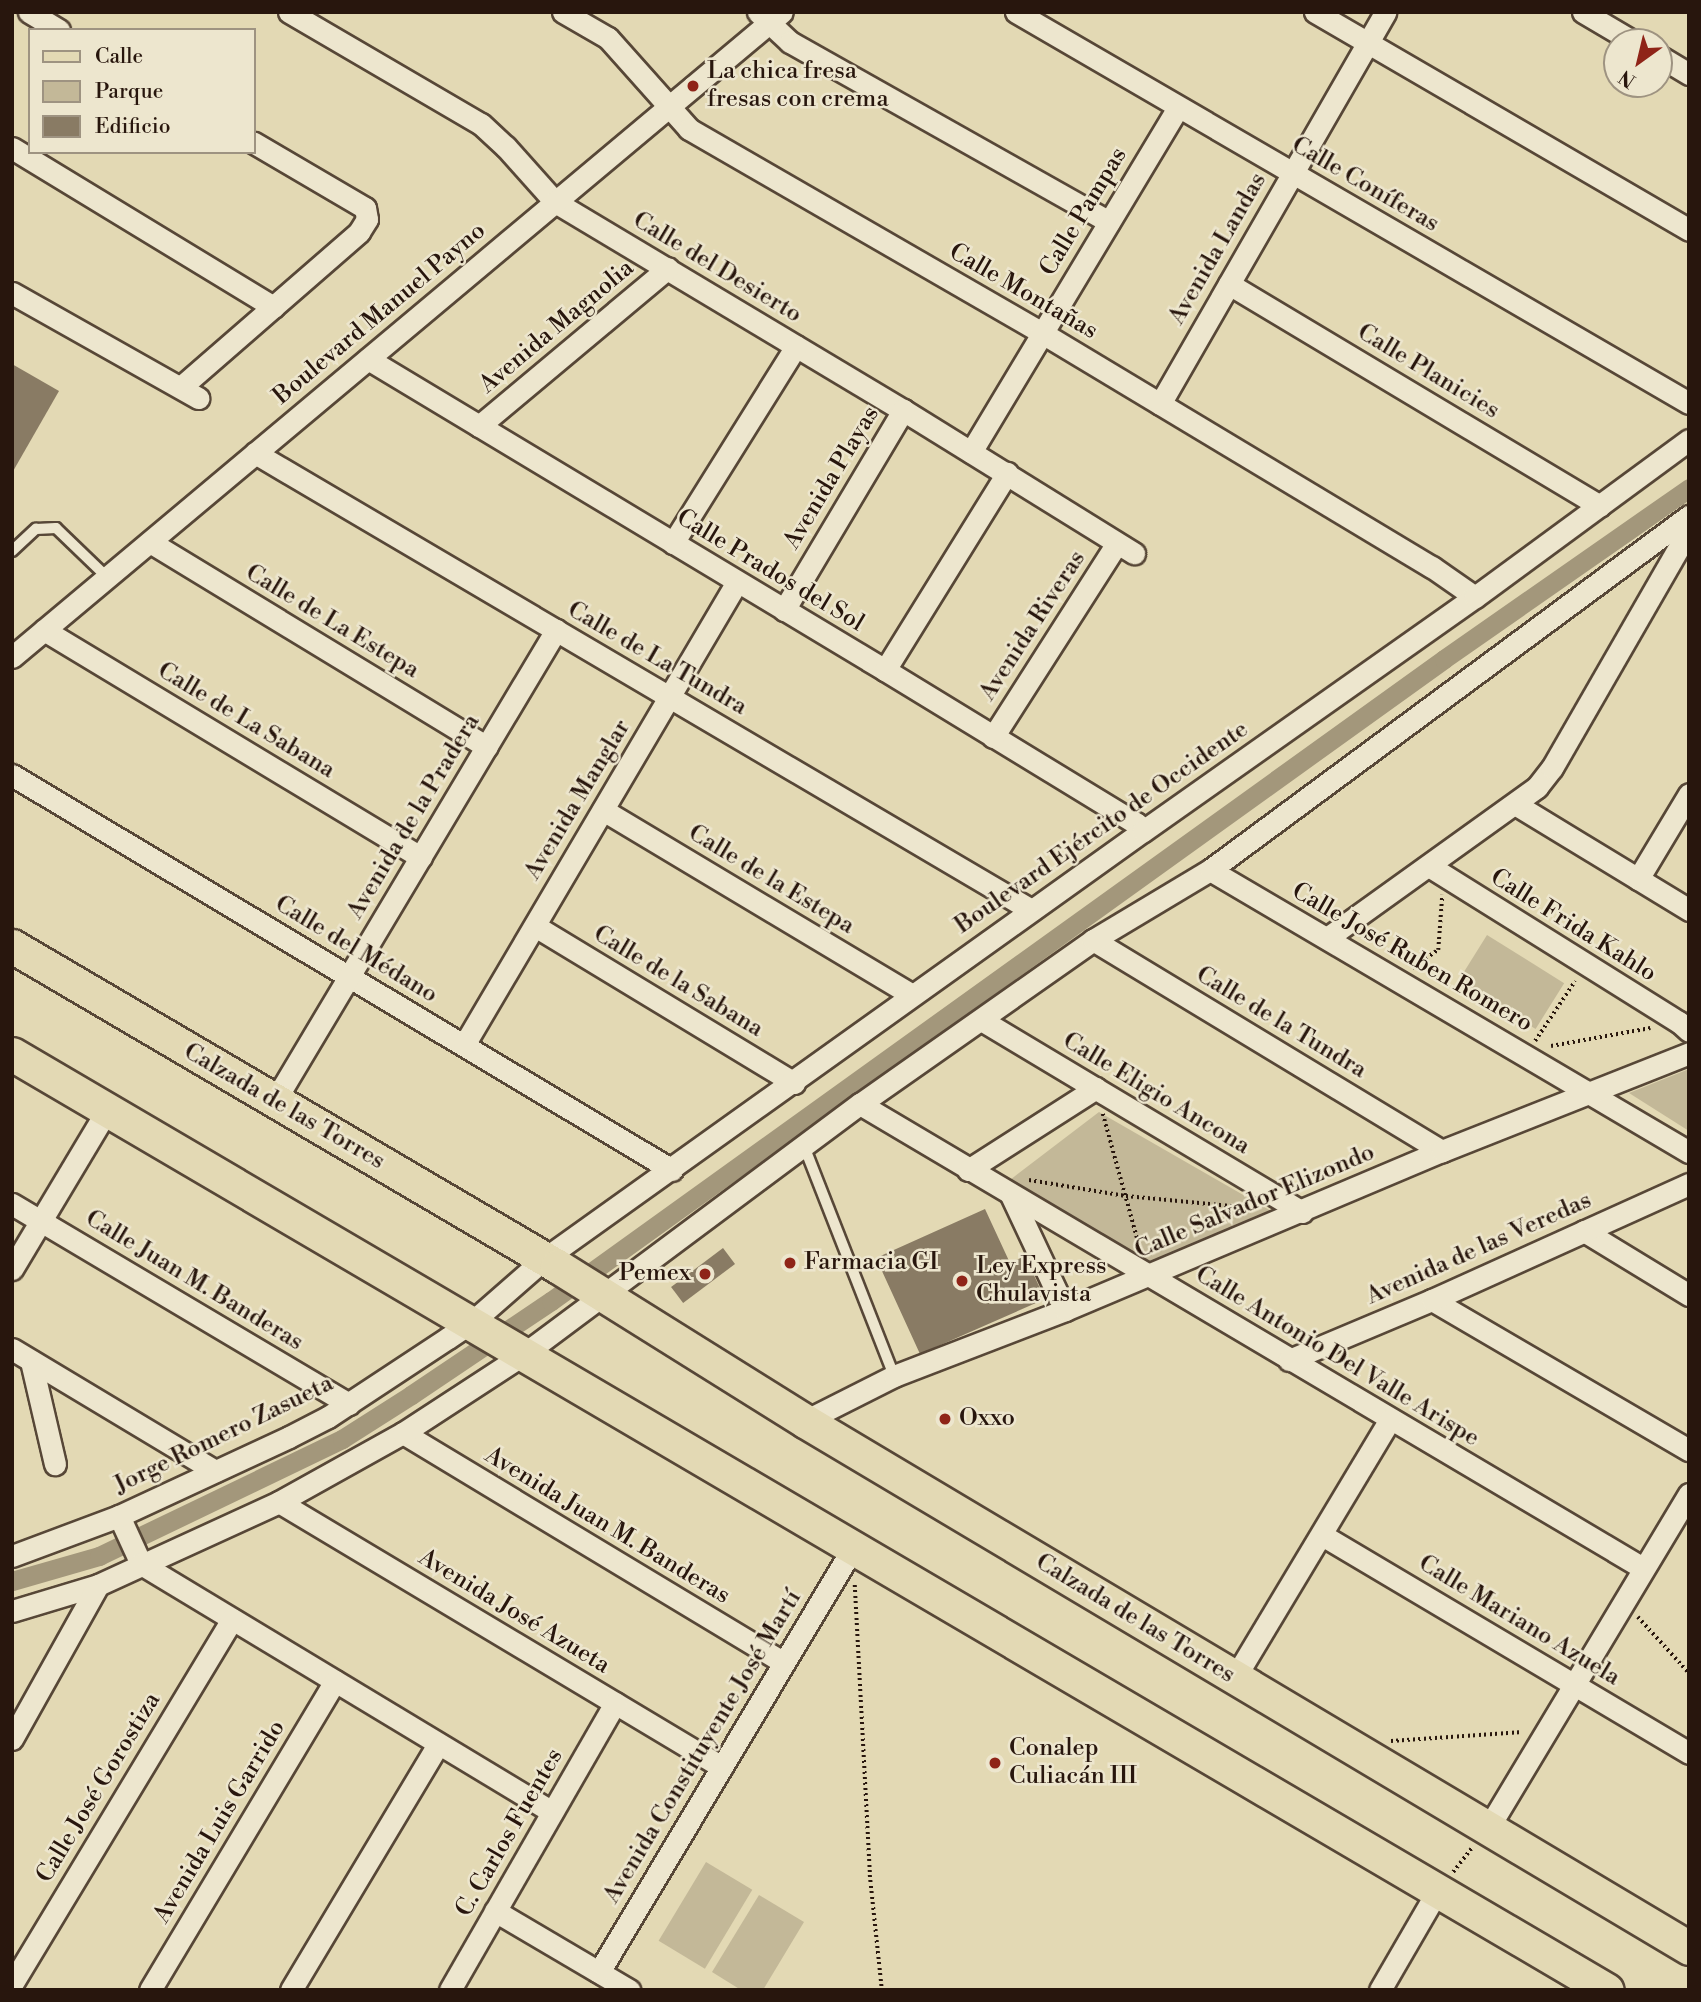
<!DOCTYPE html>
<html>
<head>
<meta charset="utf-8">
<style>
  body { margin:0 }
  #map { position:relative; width:1701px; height:2002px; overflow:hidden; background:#e3d9b4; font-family:"Libre Bodoni",serif }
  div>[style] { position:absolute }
  .green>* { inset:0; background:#c3b898; transform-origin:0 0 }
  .canal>* { height:19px; margin:-9.5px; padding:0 9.5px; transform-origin:9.5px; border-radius:9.5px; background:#a3977b }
  .building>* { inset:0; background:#897b64; transform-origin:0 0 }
  .path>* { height:3.5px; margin-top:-1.75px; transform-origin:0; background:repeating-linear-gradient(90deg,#28160d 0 2px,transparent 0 5.5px) }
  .roads { filter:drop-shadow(2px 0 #574737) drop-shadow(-2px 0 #574737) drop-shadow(0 2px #574737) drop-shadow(0 -2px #574737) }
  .service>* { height:10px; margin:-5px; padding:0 5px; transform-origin:5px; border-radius:5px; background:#ede6ce }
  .minor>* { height:21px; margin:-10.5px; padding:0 10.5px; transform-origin:10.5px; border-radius:10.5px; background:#ede6ce }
  .primary>* { height:33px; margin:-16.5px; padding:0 16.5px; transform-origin:16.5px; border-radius:16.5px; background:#e3d9b4 }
  .dots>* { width:19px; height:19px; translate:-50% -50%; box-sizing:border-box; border:4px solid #ede6ce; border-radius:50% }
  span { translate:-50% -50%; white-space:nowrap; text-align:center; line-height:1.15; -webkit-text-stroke:5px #ede6ce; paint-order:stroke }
  .poi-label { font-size:24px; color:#28160d }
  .left { translate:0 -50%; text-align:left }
  .right { translate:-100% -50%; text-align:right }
  .street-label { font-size:24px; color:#28160d }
  .frame { position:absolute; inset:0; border:14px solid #28160d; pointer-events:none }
  .legend { position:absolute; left:28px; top:28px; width:228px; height:126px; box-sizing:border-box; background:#ede6ce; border:2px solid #9e9381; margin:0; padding:9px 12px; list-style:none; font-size:21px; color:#28160d }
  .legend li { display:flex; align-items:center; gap:14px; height:35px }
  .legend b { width:35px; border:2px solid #9e9381 }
  .north { position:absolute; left:1603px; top:28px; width:70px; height:70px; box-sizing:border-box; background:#ede6ce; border:2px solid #9e9381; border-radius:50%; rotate:214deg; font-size:19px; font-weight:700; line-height:28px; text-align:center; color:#28160d }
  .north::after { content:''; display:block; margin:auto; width:24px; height:32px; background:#8f2418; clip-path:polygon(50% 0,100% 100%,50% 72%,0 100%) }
</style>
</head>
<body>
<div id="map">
  <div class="green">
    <div style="left:1487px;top:935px;width:91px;height:54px;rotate:32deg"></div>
    <div style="clip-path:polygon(1689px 1069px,1689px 1131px,1629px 1093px)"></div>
    <div style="clip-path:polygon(1099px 1112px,1278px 1215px,1153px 1268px,1006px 1183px)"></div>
    <div style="left:706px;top:1862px;width:54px;height:92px;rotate:31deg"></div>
    <div style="clip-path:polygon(759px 1895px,804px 1922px,763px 1990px,741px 1990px,712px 1972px)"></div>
  </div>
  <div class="canal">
    <div style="left:12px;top:1581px;width:91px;rotate:-16deg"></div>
    <div style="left:99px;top:1556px;width:270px;rotate:-25.7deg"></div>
    <div style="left:342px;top:1439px;width:82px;rotate:-32.5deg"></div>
    <div style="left:411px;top:1395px;width:169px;rotate:-33.9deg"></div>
    <div style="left:551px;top:1301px;width:1100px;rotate:-35.71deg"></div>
    <div style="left:1444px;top:659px;width:299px;rotate:-34.9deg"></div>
  </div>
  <div class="building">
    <div style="clip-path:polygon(12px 364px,59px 391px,12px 473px)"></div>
    <div style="clip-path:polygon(985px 1209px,1010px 1263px,1025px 1256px,1045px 1299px,920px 1354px,876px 1258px)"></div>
    <div style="left:723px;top:1248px;width:20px;height:65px;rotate:53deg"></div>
  </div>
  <div class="path">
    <div style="left:1412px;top:968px;width:32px;rotate:-35deg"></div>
    <div style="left:1438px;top:950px;width:55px;rotate:-85.8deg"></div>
    <div style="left:1535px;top:1041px;width:72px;rotate:-56.3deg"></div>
    <div style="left:1551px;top:1046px;width:101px;rotate:-10.3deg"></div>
    <div style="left:1103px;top:1114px;width:136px;rotate:74.6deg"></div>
    <div style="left:1029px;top:1180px;width:98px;rotate:9.4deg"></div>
    <div style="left:1126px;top:1196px;width:129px;rotate:5.4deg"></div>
    <div style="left:855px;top:1585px;width:290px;rotate:87deg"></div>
    <div style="left:870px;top:1875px;width:116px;rotate:84deg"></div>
    <div style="left:1638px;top:1617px;width:76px;rotate:47.7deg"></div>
    <div style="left:1391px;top:1741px;width:132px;rotate:-3.9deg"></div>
    <div style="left:1453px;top:1872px;width:31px;rotate:-52deg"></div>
  </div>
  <div class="roads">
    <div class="service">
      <div style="left:12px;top:551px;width:33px;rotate:-43deg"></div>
      <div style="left:36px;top:529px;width:20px;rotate:-3deg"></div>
      <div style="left:56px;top:528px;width:71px;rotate:43.9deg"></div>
      <div style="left:804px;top:1146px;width:247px;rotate:68.6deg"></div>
    </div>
    <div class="minor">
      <div style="left:29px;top:12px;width:35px;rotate:31deg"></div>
      <div style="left:289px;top:12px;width:222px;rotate:30.3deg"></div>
      <div style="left:481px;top:124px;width:34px;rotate:43deg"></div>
      <div style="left:506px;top:147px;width:74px;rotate:48.3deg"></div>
      <div style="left:555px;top:202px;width:405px;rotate:30.9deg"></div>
      <div style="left:903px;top:410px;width:272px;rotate:31.8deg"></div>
      <div style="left:563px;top:12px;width:52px;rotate:30deg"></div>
      <div style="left:608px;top:38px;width:122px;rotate:48.3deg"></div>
      <div style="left:689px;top:129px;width:408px;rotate:30deg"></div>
      <div style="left:1042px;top:333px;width:455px;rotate:31deg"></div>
      <div style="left:1432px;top:567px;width:52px;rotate:34.9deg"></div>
      <div style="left:758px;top:12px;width:44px;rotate:43.2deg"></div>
      <div style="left:790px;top:42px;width:366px;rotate:29.4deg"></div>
      <div style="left:1016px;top:12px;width:778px;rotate:30.16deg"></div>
      <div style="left:1315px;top:12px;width:433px;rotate:30.2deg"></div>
      <div style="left:1583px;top:12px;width:59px;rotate:30.5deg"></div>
      <div style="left:1659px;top:56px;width:35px;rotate:31deg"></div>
      <div style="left:12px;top:148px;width:306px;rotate:31.3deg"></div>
      <div style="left:1229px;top:284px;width:432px;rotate:30.9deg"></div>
      <div style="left:12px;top:293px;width:214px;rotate:29.4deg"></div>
      <div style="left:368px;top:359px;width:603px;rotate:31.03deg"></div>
      <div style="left:885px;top:670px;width:295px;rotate:31.4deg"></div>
      <div style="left:1137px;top:824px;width:9px;rotate:49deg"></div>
      <div style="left:181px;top:387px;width:236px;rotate:-41deg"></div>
      <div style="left:359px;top:232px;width:15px;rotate:-58deg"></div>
      <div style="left:367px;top:219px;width:11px;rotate:-100deg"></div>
      <div style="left:365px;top:208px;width:129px;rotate:-149.6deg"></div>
      <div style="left:1160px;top:404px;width:452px;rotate:-60.1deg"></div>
      <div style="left:479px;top:426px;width:246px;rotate:-39.9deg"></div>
      <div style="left:971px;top:452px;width:402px;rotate:-59deg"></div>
      <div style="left:255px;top:453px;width:901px;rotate:30.49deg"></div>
      <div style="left:150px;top:542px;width:394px;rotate:31.3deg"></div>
      <div style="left:673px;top:543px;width:232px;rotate:-58deg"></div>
      <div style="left:784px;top:610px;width:233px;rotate:-59.2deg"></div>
      <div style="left:44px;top:630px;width:440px;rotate:31.1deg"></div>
      <div style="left:12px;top:657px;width:1004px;rotate:-39.95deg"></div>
      <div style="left:885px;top:670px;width:232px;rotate:-58.2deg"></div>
      <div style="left:993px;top:737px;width:230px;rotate:-57.4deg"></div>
      <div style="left:12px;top:775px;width:769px;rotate:30.9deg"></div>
      <div style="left:1515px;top:804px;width:204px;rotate:31.3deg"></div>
      <div style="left:603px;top:810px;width:360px;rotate:30.9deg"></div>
      <div style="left:1429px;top:866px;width:295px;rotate:32deg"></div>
      <div style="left:1679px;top:1022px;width:13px;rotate:42deg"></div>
      <div style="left:1210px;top:870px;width:556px;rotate:30.49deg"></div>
      <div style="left:1638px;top:879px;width:99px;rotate:-59deg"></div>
      <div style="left:535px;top:926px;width:303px;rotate:31.2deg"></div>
      <div style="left:1327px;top:938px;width:259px;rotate:-35.7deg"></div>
      <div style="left:1537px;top:787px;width:24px;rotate:-52deg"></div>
      <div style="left:1552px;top:768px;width:275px;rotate:-60.1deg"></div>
      <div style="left:1093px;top:940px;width:408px;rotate:31.2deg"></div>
      <div style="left:983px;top:1021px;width:372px;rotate:30.9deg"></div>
      <div style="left:464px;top:1045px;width:537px;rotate:-59.48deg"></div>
      <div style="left:274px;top:1102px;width:550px;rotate:-59.14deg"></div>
      <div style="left:860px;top:1104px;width:910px;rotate:30.65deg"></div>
      <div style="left:968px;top:1170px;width:152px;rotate:-32.6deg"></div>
      <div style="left:1011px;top:1195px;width:127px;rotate:64.8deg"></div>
      <div style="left:12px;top:1204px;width:392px;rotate:30.7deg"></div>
      <div style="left:1584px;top:1231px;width:123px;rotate:31.4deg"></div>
      <div style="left:12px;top:1269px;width:185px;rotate:-59.1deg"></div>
      <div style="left:1432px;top:1300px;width:298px;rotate:30.3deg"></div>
      <div style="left:12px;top:1349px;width:237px;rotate:31deg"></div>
      <div style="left:1289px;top:1360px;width:155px;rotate:-22.8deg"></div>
      <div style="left:1432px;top:1300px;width:282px;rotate:-24.3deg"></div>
      <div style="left:31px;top:1361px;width:106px;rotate:76.9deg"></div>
      <div style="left:805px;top:1421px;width:100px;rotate:-26.8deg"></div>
      <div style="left:894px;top:1376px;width:183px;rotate:-21.1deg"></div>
      <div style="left:1065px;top:1310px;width:409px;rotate:-22.9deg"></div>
      <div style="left:1442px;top:1151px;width:266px;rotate:-21.6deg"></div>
      <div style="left:403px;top:1433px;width:445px;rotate:31.1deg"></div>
      <div style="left:279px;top:1502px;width:516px;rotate:30.89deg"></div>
      <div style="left:119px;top:1516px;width:53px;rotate:65.4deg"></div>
      <div style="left:141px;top:1564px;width:480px;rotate:31.1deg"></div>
      <div style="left:1322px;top:1535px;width:427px;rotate:30.7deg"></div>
      <div style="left:12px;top:1556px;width:114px;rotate:-20.5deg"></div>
      <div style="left:119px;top:1516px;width:187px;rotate:-24.9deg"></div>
      <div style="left:289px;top:1437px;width:44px;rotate:-27.1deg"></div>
      <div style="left:328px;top:1417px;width:144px;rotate:-33.4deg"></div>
      <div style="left:448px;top:1338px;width:29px;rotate:-34deg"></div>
      <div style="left:472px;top:1322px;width:96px;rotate:-41.2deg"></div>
      <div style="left:544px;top:1259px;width:736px;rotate:-35.55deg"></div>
      <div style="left:1143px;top:831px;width:406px;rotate:-35.2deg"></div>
      <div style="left:1475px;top:597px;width:265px;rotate:-36.3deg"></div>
      <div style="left:12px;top:1611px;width:90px;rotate:-16.8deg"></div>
      <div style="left:98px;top:1585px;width:199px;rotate:-24.6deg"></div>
      <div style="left:279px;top:1502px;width:142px;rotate:-29.1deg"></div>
      <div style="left:403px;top:1433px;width:145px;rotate:-33.1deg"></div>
      <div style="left:524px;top:1354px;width:419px;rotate:-36.7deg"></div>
      <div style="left:860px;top:1104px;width:285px;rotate:-35.1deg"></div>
      <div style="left:1093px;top:940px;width:136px;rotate:-30.9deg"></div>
      <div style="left:1210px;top:870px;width:596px;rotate:-36.47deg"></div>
      <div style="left:1234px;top:1679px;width:303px;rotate:-59deg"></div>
      <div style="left:12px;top:1739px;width:176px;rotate:-60.8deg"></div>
      <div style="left:1487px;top:1830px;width:392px;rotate:-59deg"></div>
      <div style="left:495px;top:1911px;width:156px;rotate:30.5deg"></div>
      <div style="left:599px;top:1972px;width:494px;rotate:-59.1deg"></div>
      <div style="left:12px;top:1984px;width:426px;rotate:-58.9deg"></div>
      <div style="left:150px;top:1990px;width:360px;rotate:-59.1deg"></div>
      <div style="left:291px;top:1990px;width:287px;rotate:-59.1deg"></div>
      <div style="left:450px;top:1990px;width:331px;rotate:-60.1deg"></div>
      <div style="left:1380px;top:1990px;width:116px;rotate:-59.9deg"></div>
    </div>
    <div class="primary">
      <div style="left:12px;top:946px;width:632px;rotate:30.42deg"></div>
      <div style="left:557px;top:1266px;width:292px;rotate:32deg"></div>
      <div style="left:805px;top:1421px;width:1029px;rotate:30.8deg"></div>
      <div style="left:12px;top:1054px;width:1849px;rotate:30.41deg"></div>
    </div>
  </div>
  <div class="dots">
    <div style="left:693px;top:86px;background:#8f2418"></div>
    <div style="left:790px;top:1263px;background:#8f2418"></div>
    <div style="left:705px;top:1274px;background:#8f2418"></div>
    <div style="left:962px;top:1281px;background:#8f2418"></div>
    <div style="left:945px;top:1419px;background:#8f2418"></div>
    <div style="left:995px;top:1763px;background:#8f2418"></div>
  </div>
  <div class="poi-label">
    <span class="left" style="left:707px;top:86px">La chica fresa<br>fresas con crema</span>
    <span class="left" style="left:804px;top:1263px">Farmacia GI</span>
    <span class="left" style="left:976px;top:1281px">Ley Express<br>Chulavista</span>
    <span class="right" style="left:691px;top:1274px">Pemex</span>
    <span class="left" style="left:959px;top:1419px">Oxxo</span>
    <span class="left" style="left:1009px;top:1763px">Conalep<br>Culiacán III</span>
  </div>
  <div class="street-label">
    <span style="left:1365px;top:185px;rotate:30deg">Calle Coníferas</span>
    <span style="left:1084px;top:212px;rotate:-59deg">Calle Pampas</span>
    <span style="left:1218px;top:249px;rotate:-60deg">Avenida Landas</span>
    <span style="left:717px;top:268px;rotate:31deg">Calle del Desierto</span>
    <span style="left:1023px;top:292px;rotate:30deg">Calle Montañas</span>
    <span style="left:380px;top:314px;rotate:-40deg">Boulevard Manuel Payno</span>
    <span style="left:557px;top:327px;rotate:-40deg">Avenida Magnolia</span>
    <span style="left:1428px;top:372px;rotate:31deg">Calle Planicies</span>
    <span style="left:832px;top:478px;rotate:-59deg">Avenida Playas</span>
    <span style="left:770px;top:571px;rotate:31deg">Calle Prados del Sol</span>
    <span style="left:332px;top:622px;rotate:31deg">Calle de La Estepa</span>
    <span style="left:1033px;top:626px;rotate:-57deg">Avenida Riveras</span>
    <span style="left:657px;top:659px;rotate:30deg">Calle de La Tundra</span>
    <span style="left:246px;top:721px;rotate:31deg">Calle de La Sabana</span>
    <span style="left:578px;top:800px;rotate:-59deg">Avenida Manglar</span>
    <span style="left:414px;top:817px;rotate:-59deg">Avenida de la Pradera</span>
    <span style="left:1102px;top:828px;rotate:-35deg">Boulevard Ejército de Occidente</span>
    <span style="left:771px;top:880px;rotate:31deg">Calle de la Estepa</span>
    <span style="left:1573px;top:926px;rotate:32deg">Calle Frida Kahlo</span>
    <span style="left:356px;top:950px;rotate:31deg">Calle del Médano</span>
    <span style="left:1412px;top:958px;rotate:30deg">Calle José Ruben Romero</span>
    <span style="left:678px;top:982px;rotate:31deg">Calle de la Sabana</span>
    <span style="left:1281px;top:1023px;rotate:31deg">Calle de la Tundra</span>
    <span style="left:1156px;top:1094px;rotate:31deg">Calle Eligio Ancona</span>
    <span style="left:284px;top:1107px;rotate:30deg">Calzada de las Torres</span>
    <span style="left:1255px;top:1202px;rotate:-23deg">Calle Salvador Elizondo</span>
    <span style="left:1479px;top:1249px;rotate:-24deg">Avenida de las Veredas</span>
    <span style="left:194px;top:1281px;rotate:31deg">Calle Juan M. Banderas</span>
    <span style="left:1337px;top:1357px;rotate:31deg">Calle Antonio Del Valle Arispe</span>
    <span style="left:224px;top:1435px;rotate:-26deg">Jorge Romero Zasueta</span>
    <span style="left:607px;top:1526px;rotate:31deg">Avenida Juan M. Banderas</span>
    <span style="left:514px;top:1612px;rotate:31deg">Avenida José Azueta</span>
    <span style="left:1135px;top:1619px;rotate:31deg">Calzada de las Torres</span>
    <span style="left:1519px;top:1621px;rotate:31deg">Calle Mariano Azuela</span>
    <span style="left:703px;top:1747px;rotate:-59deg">Avenida Constituyente José Martí</span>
    <span style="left:99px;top:1788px;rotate:-59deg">Calle José Gorostiza</span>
    <span style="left:220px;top:1822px;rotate:-59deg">Avenida Luis Garrido</span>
    <span style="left:510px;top:1833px;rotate:-60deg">C. Carlos Fuentes</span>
  </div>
  <div class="frame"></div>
  <ul class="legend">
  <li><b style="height:9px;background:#e3d9b4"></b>Calle</li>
  <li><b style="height:19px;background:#c3b898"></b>Parque</li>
  <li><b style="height:19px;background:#897b64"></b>Edificio</li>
  </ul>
  <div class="north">N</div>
</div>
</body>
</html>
